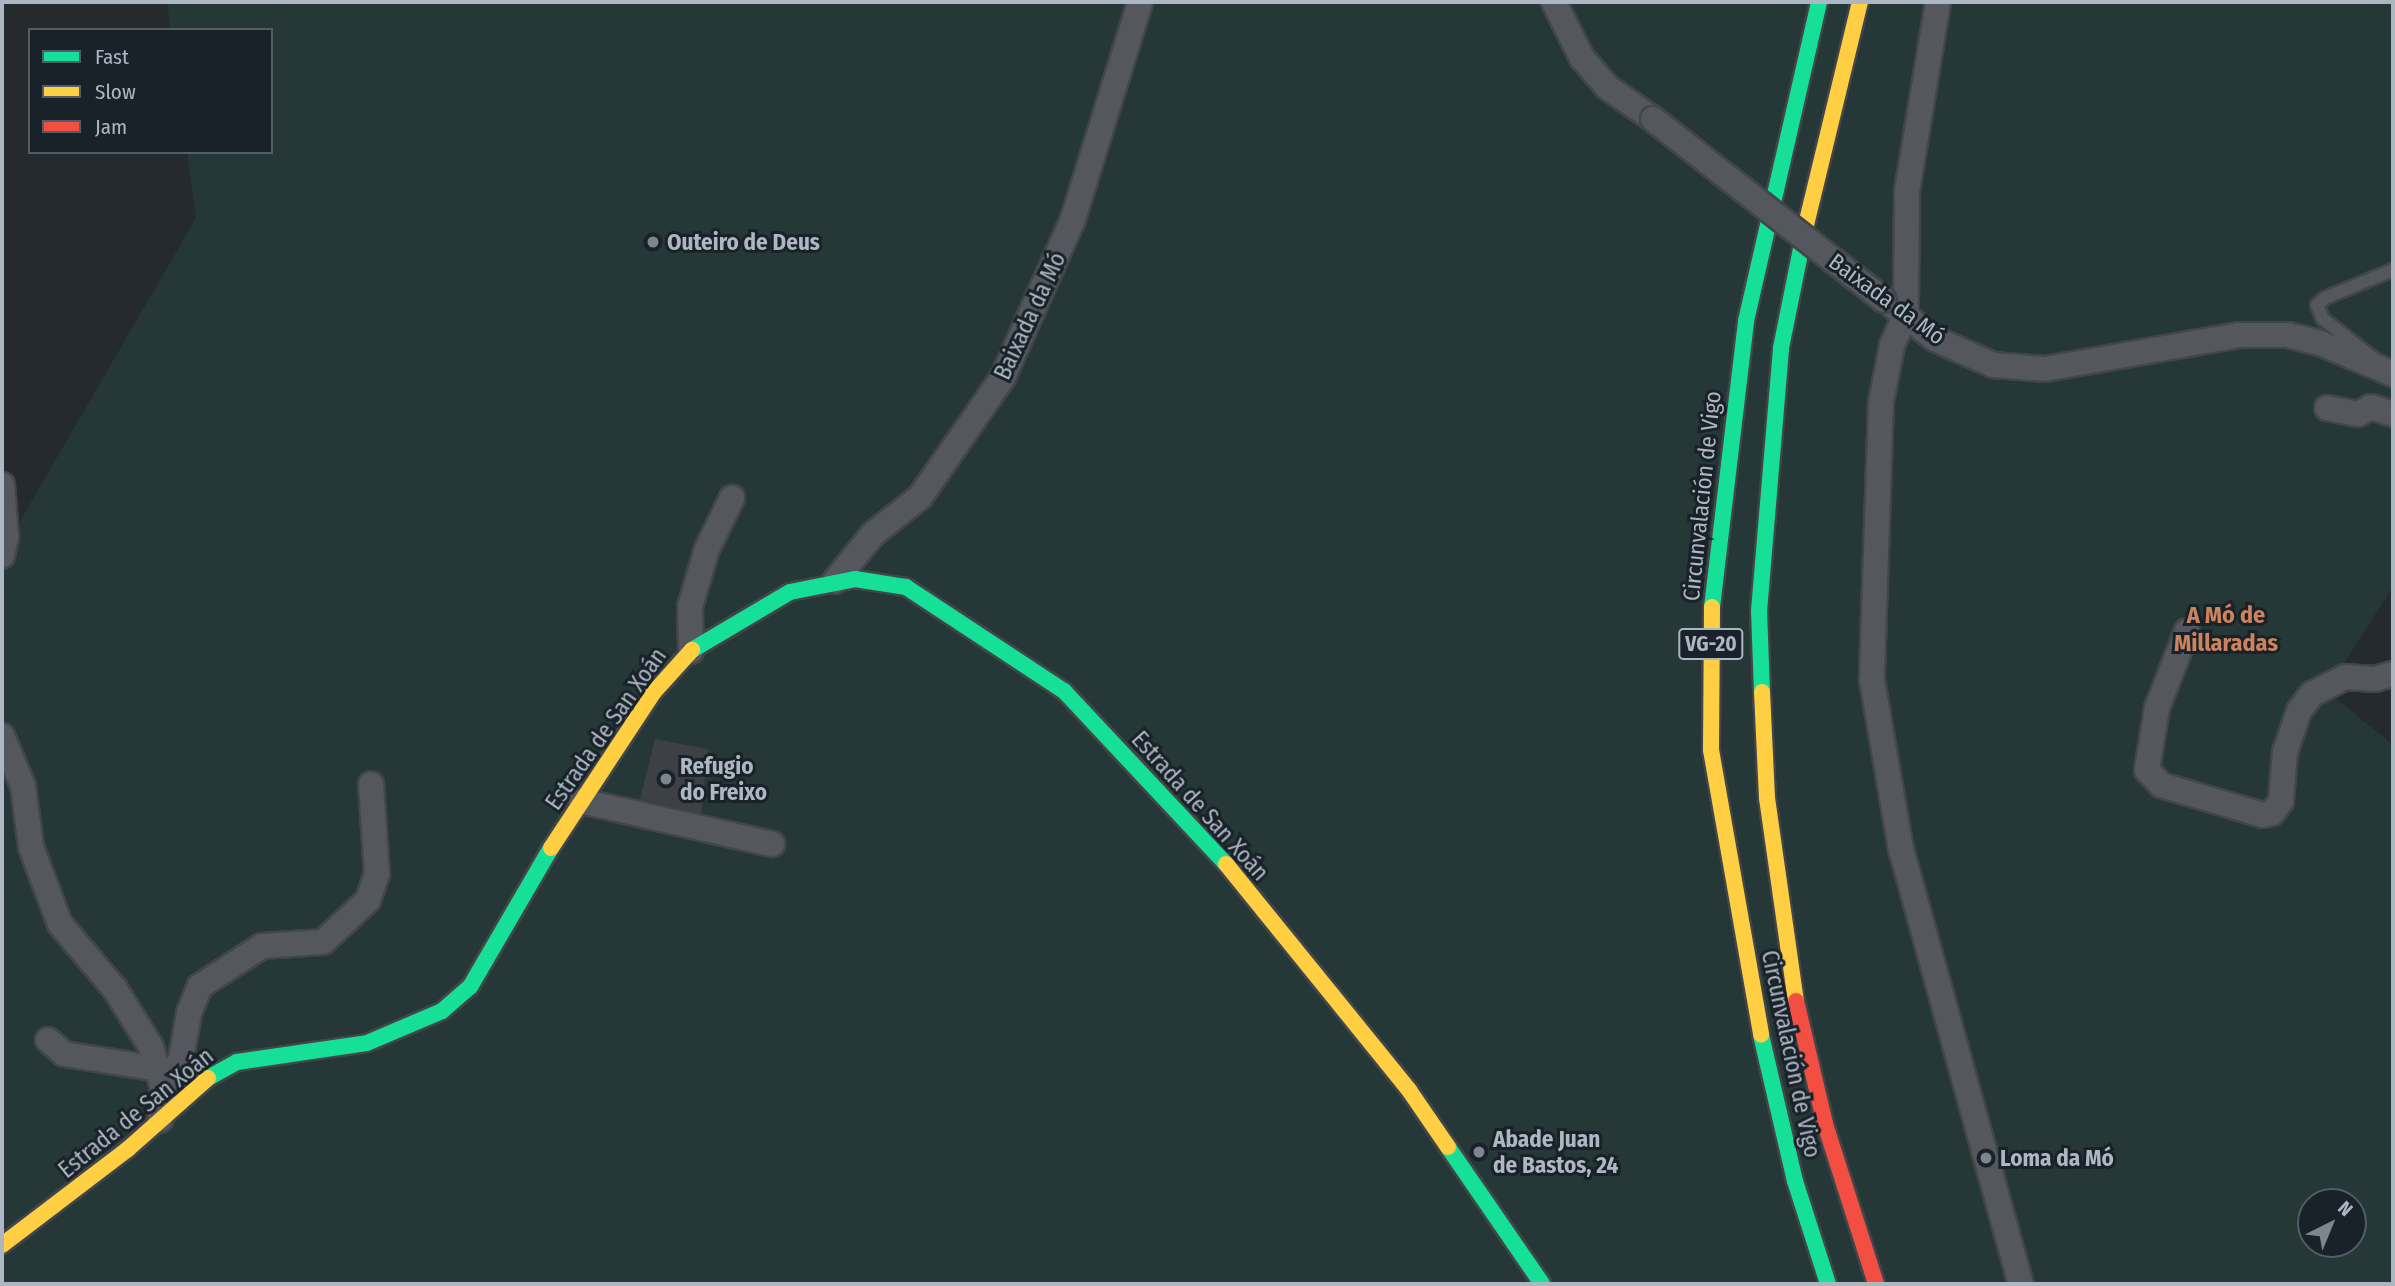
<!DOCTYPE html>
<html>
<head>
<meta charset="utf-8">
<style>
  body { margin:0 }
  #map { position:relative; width:2395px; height:1286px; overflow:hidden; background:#252a2f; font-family:"Fira Sans Condensed",sans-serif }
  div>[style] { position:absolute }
  .green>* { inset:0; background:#253736 }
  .building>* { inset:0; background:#3d4146 }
  .roads { filter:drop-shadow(2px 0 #42464a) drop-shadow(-2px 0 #42464a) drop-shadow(0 2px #42464a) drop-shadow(0 -2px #42464a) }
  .lane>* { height:12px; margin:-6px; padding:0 6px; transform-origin:6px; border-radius:6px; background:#54585e }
  .street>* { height:24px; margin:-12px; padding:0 12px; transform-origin:12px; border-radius:12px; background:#54585e }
  .fast>* { height:16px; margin:-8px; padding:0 8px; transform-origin:8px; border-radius:8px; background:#16e098 }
  .slow>* { height:16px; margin:-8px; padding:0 8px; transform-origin:8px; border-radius:8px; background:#ffcf43 }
  .jam>* { height:16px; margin:-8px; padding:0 8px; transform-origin:8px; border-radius:8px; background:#f24e42 }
  .bridges { filter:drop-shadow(2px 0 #42464a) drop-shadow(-2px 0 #42464a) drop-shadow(0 2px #42464a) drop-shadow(0 -2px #42464a) }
  .street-bridge>* { height:24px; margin:-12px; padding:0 12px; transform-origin:12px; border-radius:12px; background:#54585e }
  .dots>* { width:19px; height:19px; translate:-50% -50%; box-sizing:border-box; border:4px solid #192129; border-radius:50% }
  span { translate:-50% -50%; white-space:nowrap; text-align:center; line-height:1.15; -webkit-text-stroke:6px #192129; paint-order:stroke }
  .shield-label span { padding:2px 5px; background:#192129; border:2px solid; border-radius:5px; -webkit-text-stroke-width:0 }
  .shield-label { font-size:21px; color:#adb7c2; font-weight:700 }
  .poi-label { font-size:23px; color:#adb7c2; font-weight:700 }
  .left { translate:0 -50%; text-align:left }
  .street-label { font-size:23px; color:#adb7c2 }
  .neighbourhood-label { font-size:24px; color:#cc835e; font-weight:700 }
  .frame { position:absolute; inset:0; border:4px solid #adb7c2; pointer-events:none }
  .legend { position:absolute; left:28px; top:28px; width:245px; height:126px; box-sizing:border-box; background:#192129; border:2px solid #545d66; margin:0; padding:9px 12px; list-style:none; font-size:21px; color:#adb7c2 }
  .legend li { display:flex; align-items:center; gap:14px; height:35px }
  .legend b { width:35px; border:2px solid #545d66 }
  .north { position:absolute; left:2297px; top:1188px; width:70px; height:70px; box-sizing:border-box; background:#192129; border:2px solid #545d66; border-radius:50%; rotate:43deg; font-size:19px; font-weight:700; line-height:28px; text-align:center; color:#adb7c2 }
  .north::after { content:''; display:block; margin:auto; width:24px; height:32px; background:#7d868f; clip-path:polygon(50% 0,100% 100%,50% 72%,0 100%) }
</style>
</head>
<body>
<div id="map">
  <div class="green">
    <div style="clip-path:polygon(evenodd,167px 2px,2393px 2px,2393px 586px,2327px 691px,2393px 745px,2393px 1284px,2px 1284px,2px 552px,196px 218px,187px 152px,271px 152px,271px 30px,171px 30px,167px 2px,2311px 1202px,2353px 1202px,2353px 1244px,2311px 1244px,2311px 1202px)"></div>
  </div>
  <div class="building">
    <div style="clip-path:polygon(655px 739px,708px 749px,701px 814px,640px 799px)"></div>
  </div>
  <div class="roads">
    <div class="lane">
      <div style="left:2373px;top:358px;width:63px;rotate:-142deg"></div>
      <div style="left:2323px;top:319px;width:15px;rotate:-113deg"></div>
      <div style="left:2317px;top:305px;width:11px;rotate:-41deg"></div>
      <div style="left:2325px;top:298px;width:74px;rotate:-22.4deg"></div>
    </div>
    <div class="street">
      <div style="left:1554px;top:2px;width:63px;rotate:63.4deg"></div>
      <div style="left:1582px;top:58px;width:38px;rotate:49deg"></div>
      <div style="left:1607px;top:87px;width:56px;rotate:34.8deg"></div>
      <div style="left:1938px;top:2px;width:193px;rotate:99.3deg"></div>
      <div style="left:1907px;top:192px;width:122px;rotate:90.5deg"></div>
      <div style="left:1906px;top:314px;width:35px;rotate:114deg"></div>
      <div style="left:1892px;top:346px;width:57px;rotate:101.1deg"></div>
      <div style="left:1881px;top:402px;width:278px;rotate:91.9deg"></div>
      <div style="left:1872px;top:680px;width:171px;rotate:80.3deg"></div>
      <div style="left:1901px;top:849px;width:451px;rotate:74.6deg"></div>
      <div style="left:1893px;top:306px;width:53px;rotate:38.2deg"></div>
      <div style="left:1935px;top:339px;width:64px;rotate:24.1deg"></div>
      <div style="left:1993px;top:365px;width:52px;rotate:4.4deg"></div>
      <div style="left:2045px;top:369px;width:197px;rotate:-9.9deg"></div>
      <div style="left:2239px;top:335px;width:49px"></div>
      <div style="left:2288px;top:335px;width:33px;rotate:14deg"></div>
      <div style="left:2320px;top:343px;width:79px;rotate:23deg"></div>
      <div style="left:2327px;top:408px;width:32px;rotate:11deg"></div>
      <div style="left:2358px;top:414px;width:15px;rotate:-28deg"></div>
      <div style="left:2371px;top:407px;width:23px;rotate:18deg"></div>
      <div style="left:2px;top:485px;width:52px;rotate:85.6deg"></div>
      <div style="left:6px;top:537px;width:19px;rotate:102deg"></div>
      <div style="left:835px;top:581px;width:60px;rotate:-51deg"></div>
      <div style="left:873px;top:534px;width:60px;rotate:-38.2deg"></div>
      <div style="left:920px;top:497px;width:146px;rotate:-55.3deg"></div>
      <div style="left:1003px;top:377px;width:173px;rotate:-66.1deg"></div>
      <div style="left:1073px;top:219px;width:227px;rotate:-72.8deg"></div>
      <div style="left:2187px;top:631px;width:83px;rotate:111.3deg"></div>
      <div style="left:2157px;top:708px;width:63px;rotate:99.2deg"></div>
      <div style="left:2147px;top:770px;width:21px;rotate:47deg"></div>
      <div style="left:2161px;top:785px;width:106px;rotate:16.4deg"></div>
      <div style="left:2263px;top:815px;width:9px;rotate:-13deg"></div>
      <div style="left:2272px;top:813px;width:15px;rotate:-53deg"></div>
      <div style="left:2281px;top:801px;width:49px;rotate:-85.3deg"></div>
      <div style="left:2285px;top:752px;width:43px;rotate:-71.1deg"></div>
      <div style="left:2299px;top:711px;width:21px;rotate:-53deg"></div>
      <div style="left:2312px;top:694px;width:37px;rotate:-27deg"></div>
      <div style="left:2345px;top:677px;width:30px;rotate:4deg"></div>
      <div style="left:2375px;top:679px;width:19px;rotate:-16deg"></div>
      <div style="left:691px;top:651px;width:44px;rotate:-91.3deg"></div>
      <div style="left:690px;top:607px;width:60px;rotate:-73.7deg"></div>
      <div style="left:707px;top:549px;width:57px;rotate:-63.9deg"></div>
      <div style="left:2px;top:736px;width:54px;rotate:67.2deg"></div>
      <div style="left:23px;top:786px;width:62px;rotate:82.5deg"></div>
      <div style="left:31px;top:847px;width:82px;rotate:69.4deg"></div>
      <div style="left:60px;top:924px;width:85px;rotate:49.8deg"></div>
      <div style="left:115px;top:989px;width:68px;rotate:58.2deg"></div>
      <div style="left:151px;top:1047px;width:43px;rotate:73.7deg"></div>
      <div style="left:163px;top:1088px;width:32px;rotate:95deg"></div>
      <div style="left:581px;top:801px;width:196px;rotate:12.7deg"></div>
      <div style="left:48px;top:1040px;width:21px;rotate:41deg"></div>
      <div style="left:64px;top:1054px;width:96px;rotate:9deg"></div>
      <div style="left:163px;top:1088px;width:34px;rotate:-58deg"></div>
      <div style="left:181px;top:1059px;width:47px;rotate:-80.1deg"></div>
      <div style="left:189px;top:1013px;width:29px;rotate:-68deg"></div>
      <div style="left:200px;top:986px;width:74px;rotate:-32.8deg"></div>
      <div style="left:262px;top:946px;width:61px;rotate:-3.8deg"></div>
      <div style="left:323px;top:942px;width:62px;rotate:-43deg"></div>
      <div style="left:368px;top:900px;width:28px;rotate:-71deg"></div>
      <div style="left:377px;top:874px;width:90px;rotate:-93.8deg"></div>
    </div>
    <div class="fast">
      <div style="left:1712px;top:607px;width:288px;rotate:-83.2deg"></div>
      <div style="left:1746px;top:321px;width:327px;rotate:-77.1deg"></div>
      <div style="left:692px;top:650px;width:114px;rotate:-30.6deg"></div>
      <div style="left:790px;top:592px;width:66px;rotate:-11.3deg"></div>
      <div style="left:855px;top:579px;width:52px;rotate:8.9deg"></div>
      <div style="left:906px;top:587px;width:189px;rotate:33.4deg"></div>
      <div style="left:1064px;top:691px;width:237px;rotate:46.9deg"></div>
      <div style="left:1762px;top:692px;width:81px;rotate:-92.1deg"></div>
      <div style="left:1759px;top:611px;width:264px;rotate:-85.2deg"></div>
      <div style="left:1781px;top:348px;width:121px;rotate:-78.6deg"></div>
      <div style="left:1761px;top:1035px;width:150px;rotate:76.9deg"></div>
      <div style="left:1795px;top:1181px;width:108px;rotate:72.2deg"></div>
      <div style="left:208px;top:1078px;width:33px;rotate:-29deg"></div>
      <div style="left:237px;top:1062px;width:131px;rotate:-8.3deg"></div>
      <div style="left:367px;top:1043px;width:82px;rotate:-23.1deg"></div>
      <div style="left:442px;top:1011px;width:37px;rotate:-41deg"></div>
      <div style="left:470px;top:987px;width:161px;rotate:-59.8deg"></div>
      <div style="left:1448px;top:1147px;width:166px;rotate:55.5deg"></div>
    </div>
    <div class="slow">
      <div style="left:1805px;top:229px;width:234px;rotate:-76.4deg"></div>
      <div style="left:1712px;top:607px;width:143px;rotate:90.4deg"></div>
      <div style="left:1711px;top:750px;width:289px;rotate:80deg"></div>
      <div style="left:1762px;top:692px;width:106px;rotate:87.3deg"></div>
      <div style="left:1767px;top:798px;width:205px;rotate:81.9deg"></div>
      <div style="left:551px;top:848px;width:187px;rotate:-56.6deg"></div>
      <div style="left:654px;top:692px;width:57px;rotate:-47.9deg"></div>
      <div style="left:1226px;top:864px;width:291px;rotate:51deg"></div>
      <div style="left:1409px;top:1090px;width:69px;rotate:55.6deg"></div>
      <div style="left:2px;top:1245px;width:158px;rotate:-37.3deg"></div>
      <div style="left:128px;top:1149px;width:107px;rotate:-41.6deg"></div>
    </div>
    <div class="jam">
      <div style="left:1796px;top:1001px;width:126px;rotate:76.7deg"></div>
      <div style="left:1825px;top:1124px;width:168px;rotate:72.3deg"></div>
    </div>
  </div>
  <div class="bridges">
    <div class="street-bridge">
      <div style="left:1653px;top:119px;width:293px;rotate:38.1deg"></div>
    </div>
  </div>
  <div class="dots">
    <div style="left:653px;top:242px;background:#7d868f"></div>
    <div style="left:666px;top:779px;background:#7d868f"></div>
    <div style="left:1479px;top:1152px;background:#7d868f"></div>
    <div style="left:1986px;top:1158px;background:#7d868f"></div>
  </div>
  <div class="shield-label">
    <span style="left:1711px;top:644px">VG-20</span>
  </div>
  <div class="poi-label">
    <span class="left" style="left:667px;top:242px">Outeiro de Deus</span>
    <span class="left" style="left:680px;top:779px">Refugio<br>do Freixo</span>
    <span class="left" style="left:1493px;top:1152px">Abade Juan<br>de Bastos, 24</span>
    <span class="left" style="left:2000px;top:1158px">Loma da Mó</span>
  </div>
  <div class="street-label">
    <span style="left:1887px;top:299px;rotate:36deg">Baixada da Mó</span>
    <span style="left:1030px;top:316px;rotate:-65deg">Baixada da Mó</span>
    <span style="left:1702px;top:496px;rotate:-84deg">Circunvalación de Vigo</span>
    <span style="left:606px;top:729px;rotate:-55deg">Estrada de San Xoán</span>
    <span style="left:1200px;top:806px;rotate:48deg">Estrada de San Xoán</span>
    <span style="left:1791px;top:1054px;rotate:78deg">Circunvalación de Vigo</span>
    <span style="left:136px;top:1113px;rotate:-39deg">Estrada de San Xoán</span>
  </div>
  <div class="neighbourhood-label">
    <span style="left:2226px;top:630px">A Mó de<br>Millaradas</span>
  </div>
  <div class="frame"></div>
  <ul class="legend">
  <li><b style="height:9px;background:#16e098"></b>Fast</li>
  <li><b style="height:9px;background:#ffcf43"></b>Slow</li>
  <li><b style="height:9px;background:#f24e42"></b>Jam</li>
  </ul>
  <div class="north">N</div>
</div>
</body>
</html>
